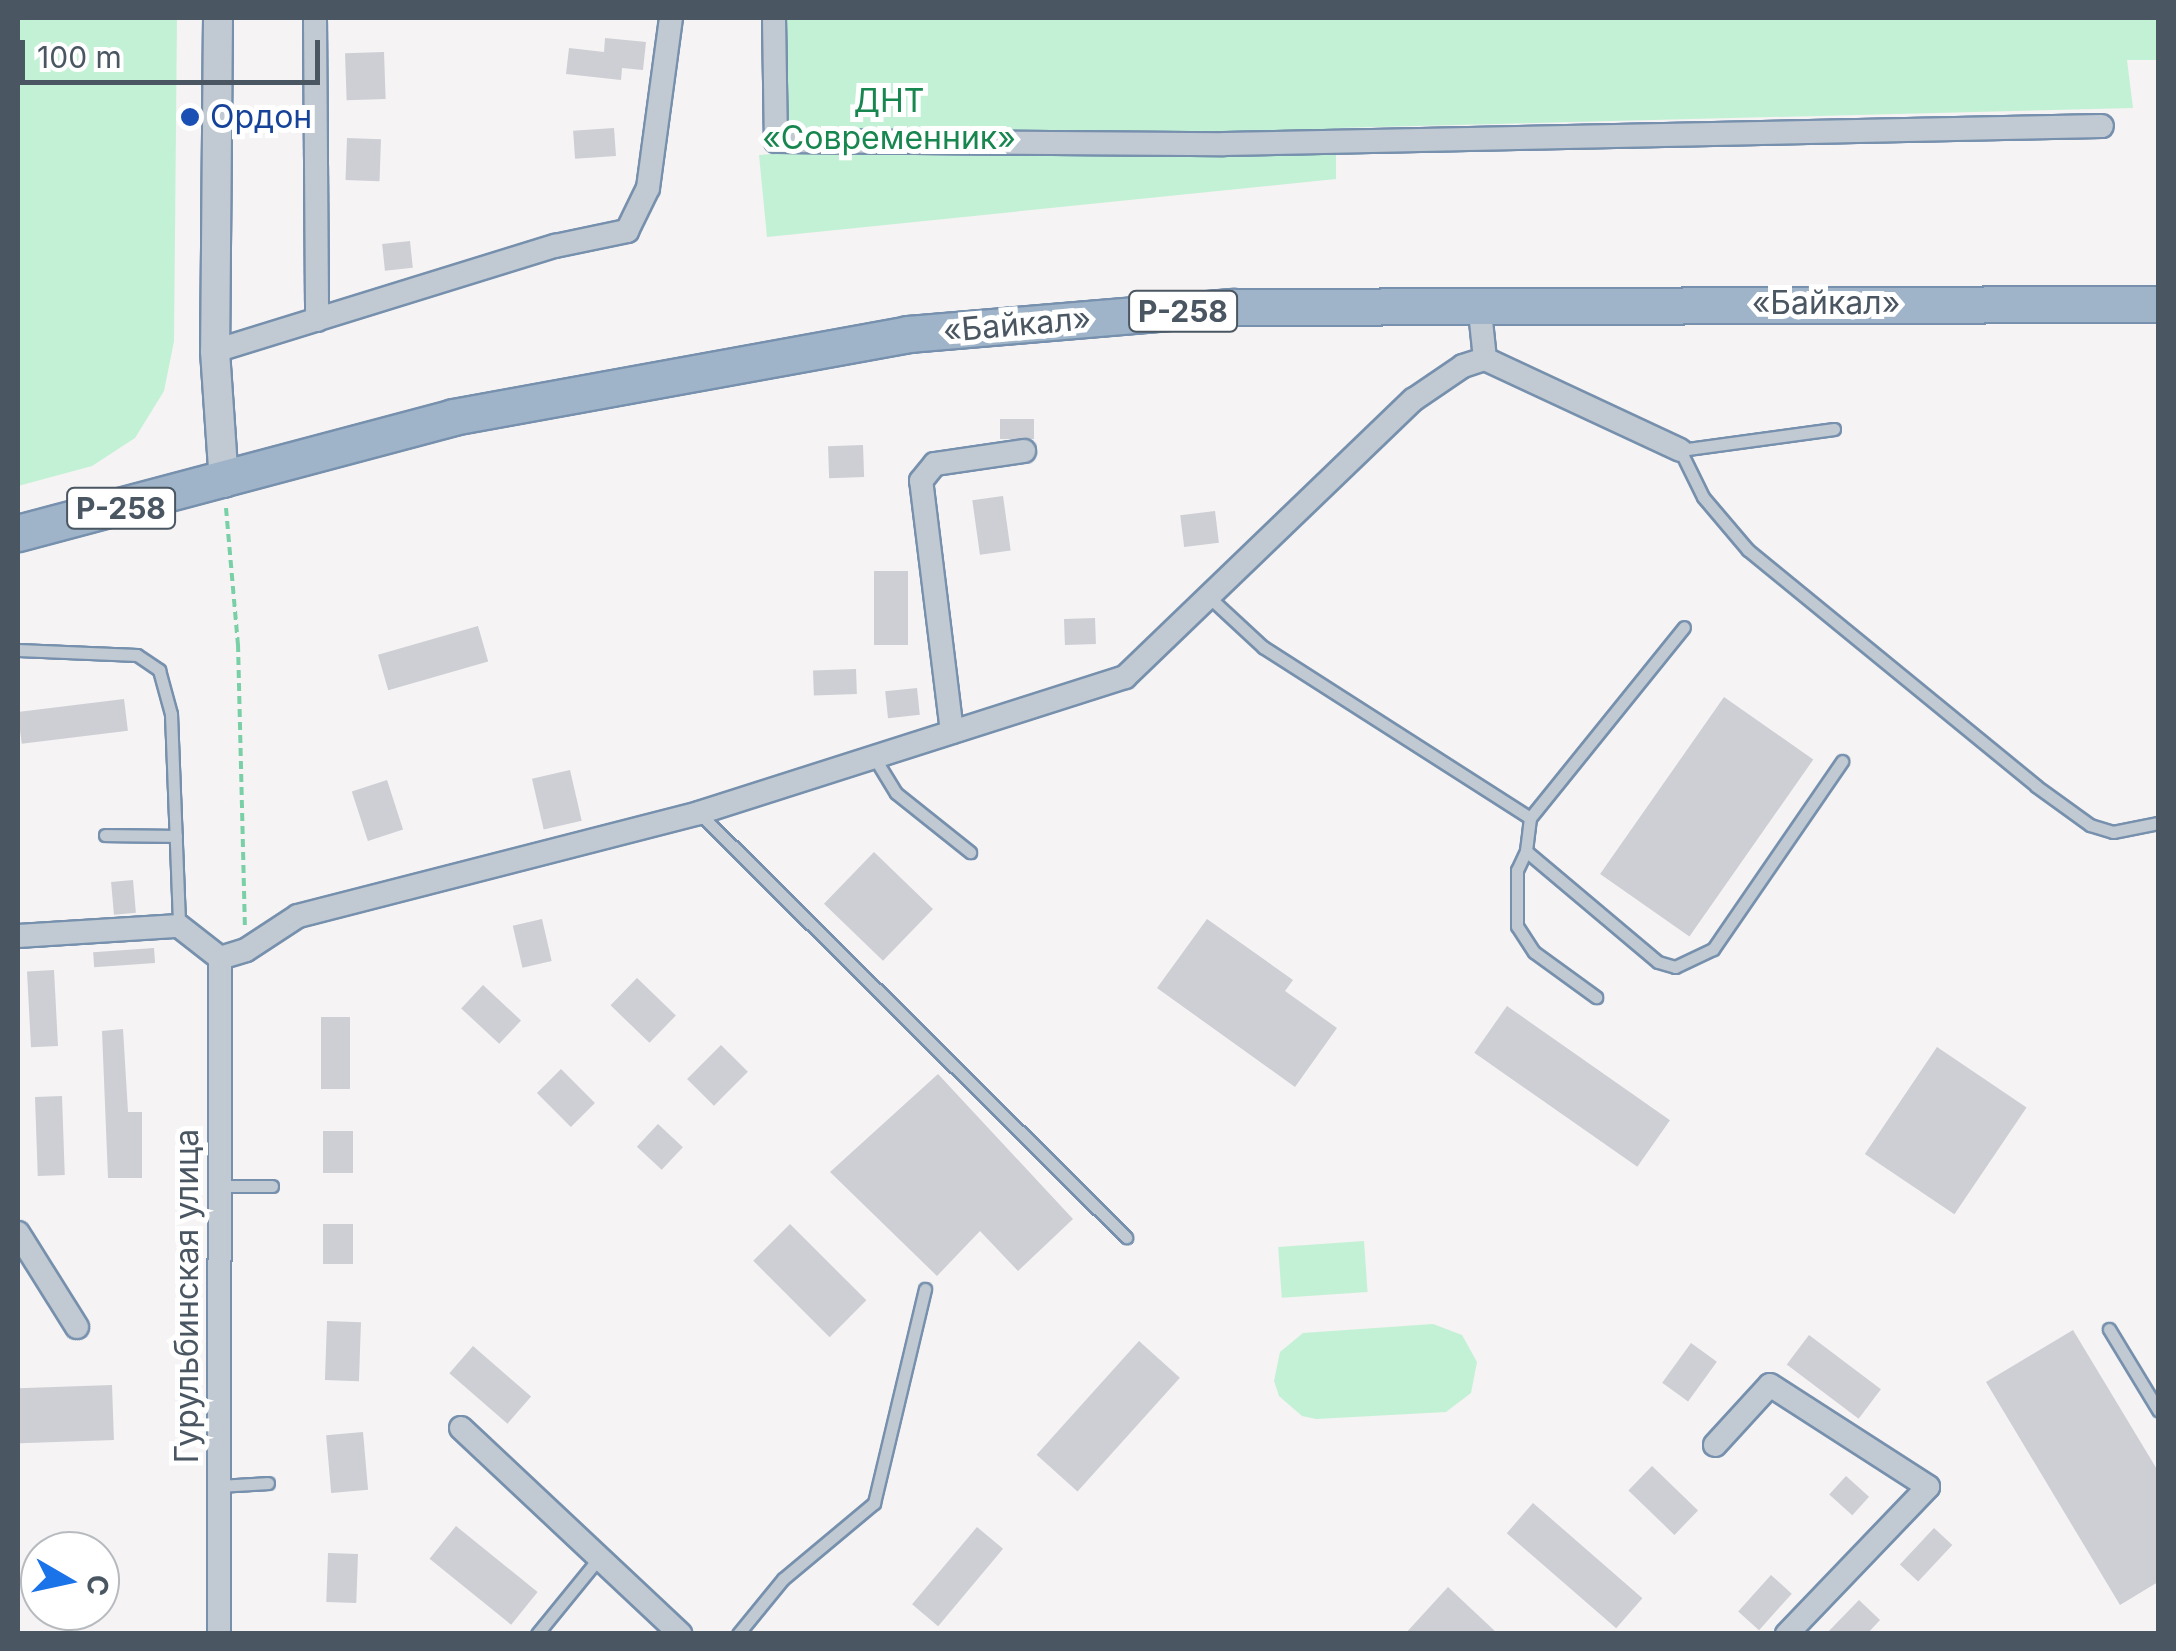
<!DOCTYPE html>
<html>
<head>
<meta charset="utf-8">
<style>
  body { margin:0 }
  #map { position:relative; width:2176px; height:1651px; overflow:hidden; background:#f5f3f3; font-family:Inter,sans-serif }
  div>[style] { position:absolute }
  .green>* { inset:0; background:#c3f1d5; transform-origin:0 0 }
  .building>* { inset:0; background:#cdcfd5; transform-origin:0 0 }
  .path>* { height:4px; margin-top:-2px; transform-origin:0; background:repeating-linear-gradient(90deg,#7ad0a6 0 8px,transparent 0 13px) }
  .roads { filter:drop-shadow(2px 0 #7690ad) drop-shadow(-2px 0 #7690ad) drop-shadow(0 2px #7690ad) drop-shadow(0 -2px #7690ad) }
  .service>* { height:11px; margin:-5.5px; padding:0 5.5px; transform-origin:5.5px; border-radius:5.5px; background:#c1cad2 }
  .minor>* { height:22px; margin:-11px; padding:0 11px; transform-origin:11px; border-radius:11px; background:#c1cad2 }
  .tertiary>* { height:28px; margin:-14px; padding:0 14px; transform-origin:14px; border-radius:14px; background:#c1cad2 }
  .trunk>* { height:35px; margin:-17.5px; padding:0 17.5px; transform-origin:17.5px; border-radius:17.5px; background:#9fb4c9 }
  .dots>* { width:28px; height:28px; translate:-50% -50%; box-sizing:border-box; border:5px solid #fff; border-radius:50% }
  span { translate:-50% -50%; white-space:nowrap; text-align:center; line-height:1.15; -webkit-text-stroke:10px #fff; paint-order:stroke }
  .shield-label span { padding:2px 8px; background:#fff; border:2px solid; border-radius:8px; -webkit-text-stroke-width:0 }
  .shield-label { font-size:30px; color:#4a5661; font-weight:700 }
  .park-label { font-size:32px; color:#17864f }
  .transit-label { font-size:32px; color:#164399 }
  .left { translate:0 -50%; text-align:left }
  .street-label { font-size:32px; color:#4a5661 }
  .frame { position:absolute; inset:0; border:20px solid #4a5661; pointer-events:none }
  .north { position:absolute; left:20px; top:1531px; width:100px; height:100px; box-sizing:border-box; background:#fff; border:2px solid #b7bbc0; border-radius:50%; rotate:99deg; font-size:28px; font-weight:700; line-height:40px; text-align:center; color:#4a5661 }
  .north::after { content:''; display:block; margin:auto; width:35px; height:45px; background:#1a73e8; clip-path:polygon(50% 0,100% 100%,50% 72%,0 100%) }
  .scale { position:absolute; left:20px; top:40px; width:300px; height:45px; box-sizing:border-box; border:5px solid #4a5661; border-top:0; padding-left:12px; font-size:30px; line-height:35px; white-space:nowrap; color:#4a5661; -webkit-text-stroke:8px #fff; paint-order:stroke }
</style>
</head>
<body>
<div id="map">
  <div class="green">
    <div style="clip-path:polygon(18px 18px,177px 18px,174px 341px,164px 391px,135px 438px,92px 466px,18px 486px)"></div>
    <div style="clip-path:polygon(783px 18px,2158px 18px,2158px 60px,2127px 60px,2133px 108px,1336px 128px,1336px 179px,767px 237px,759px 155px,786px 153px)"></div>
    <div style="left:1364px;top:1241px;width:51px;height:86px;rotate:86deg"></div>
    <div style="clip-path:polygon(1433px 1324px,1462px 1335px,1477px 1362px,1471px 1393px,1446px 1412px,1316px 1419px,1302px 1416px,1279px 1396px,1274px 1381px,1280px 1352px,1303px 1333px)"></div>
  </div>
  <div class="building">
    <div style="clip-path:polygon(605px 38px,646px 42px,643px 70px,622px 68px,621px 80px,566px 74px,569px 48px,604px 52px)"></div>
    <div style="left:384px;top:52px;width:47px;height:39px;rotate:88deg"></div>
    <div style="left:614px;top:128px;width:28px;height:41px;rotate:86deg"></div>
    <div style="left:347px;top:138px;width:34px;height:42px;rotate:2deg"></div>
    <div style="left:410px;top:241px;width:27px;height:28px;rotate:84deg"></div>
    <div style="left:1000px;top:419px;width:34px;height:20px"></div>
    <div style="left:863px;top:445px;width:32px;height:35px;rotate:88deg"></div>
    <div style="left:1003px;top:496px;width:55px;height:31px;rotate:82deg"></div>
    <div style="left:1215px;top:511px;width:32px;height:35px;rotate:83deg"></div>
    <div style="left:874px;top:571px;width:34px;height:74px"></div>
    <div style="left:1095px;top:618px;width:26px;height:31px;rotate:88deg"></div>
    <div style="left:478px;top:626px;width:37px;height:104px;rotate:74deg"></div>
    <div style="left:856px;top:669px;width:25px;height:43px;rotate:88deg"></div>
    <div style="left:917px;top:688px;width:27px;height:32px;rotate:84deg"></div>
    <div style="left:1724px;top:697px;width:109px;height:216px;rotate:35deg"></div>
    <div style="left:124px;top:699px;width:32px;height:107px;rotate:83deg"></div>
    <div style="left:570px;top:770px;width:52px;height:39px;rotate:77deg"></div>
    <div style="left:387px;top:780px;width:52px;height:37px;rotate:72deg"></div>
    <div style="left:874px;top:852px;width:82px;height:72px;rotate:44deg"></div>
    <div style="left:133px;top:880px;width:33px;height:22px;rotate:85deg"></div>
    <div style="left:542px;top:919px;width:43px;height:30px;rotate:77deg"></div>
    <div style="clip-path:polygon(1207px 919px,1293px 980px,1285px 991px,1337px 1028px,1295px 1087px,1157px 988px)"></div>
    <div style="left:154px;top:948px;width:15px;height:61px;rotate:86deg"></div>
    <div style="left:54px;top:970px;width:76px;height:27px;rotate:87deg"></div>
    <div style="left:637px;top:978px;width:54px;height:38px;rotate:44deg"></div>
    <div style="left:483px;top:985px;width:52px;height:32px;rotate:43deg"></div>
    <div style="left:1507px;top:1006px;width:199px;height:57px;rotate:35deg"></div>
    <div style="left:321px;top:1017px;width:29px;height:72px"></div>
    <div style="clip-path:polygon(123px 1029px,128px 1112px,142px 1112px,142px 1178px,108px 1178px,102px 1031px)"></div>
    <div style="left:721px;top:1045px;width:38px;height:48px;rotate:45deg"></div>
    <div style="left:1937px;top:1047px;width:108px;height:129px;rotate:34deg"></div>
    <div style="left:561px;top:1069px;width:48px;height:34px;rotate:45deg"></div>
    <div style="clip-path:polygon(938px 1074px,1073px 1219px,1018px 1271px,980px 1231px,937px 1276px,830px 1172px)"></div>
    <div style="left:62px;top:1096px;width:79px;height:27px;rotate:88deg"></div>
    <div style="left:658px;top:1124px;width:34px;height:31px;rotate:43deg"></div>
    <div style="left:323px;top:1131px;width:30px;height:42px"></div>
    <div style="left:323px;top:1224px;width:30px;height:40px"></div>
    <div style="left:790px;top:1224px;width:108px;height:52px;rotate:45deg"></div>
    <div style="left:327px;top:1321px;width:34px;height:59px;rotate:2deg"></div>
    <div style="clip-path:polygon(2073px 1330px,2158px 1471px,2158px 1582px,2120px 1605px,1986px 1382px)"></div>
    <div style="left:1809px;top:1335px;width:90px;height:37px;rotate:37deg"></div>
    <div style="left:1139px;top:1341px;width:55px;height:153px;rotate:42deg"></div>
    <div style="left:1691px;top:1343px;width:32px;height:49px;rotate:36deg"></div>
    <div style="left:473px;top:1346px;width:77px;height:36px;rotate:41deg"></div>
    <div style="left:112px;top:1385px;width:55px;height:94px;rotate:88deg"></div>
    <div style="left:363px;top:1432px;width:58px;height:37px;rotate:85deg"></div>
    <div style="left:1652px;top:1466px;width:64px;height:34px;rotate:44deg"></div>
    <div style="left:1846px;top:1476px;width:31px;height:25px;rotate:42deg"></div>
    <div style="left:1533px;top:1503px;width:145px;height:40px;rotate:41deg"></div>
    <div style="left:456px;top:1526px;width:105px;height:42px;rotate:39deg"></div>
    <div style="left:977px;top:1527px;width:34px;height:101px;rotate:40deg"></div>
    <div style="left:1934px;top:1528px;width:25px;height:50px;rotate:43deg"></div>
    <div style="left:328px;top:1553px;width:30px;height:49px;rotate:2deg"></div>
    <div style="left:1771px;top:1575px;width:28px;height:49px;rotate:42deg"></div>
    <div style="clip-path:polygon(1448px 1587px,1498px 1634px,1405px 1634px)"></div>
    <div style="clip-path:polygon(1859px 1600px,1880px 1620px,1867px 1634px,1826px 1634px)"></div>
  </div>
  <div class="path">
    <div style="left:226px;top:508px;width:137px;rotate:85deg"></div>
    <div style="left:238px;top:644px;width:284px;rotate:88.6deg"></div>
  </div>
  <div class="roads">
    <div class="service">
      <div style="left:1834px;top:429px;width:155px;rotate:172.2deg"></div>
      <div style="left:1680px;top:450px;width:52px;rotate:63.9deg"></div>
      <div style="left:1703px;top:497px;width:70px;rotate:49.7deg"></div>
      <div style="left:1748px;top:550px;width:372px;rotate:39.3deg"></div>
      <div style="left:2036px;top:786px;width:67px;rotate:35.8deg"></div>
      <div style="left:2090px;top:825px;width:24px;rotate:17deg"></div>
      <div style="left:2113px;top:832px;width:46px;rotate:-11.3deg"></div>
      <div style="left:1209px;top:597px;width:74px;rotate:42.8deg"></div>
      <div style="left:1263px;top:647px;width:317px;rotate:32.6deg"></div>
      <div style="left:1530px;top:818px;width:245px;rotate:-51.1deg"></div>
      <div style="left:18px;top:650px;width:119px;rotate:2.4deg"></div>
      <div style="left:137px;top:655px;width:27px;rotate:34deg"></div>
      <div style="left:159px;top:670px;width:46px;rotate:74.7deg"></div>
      <div style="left:171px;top:714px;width:212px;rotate:87.8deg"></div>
      <div style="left:874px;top:757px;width:42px;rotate:58.6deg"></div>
      <div style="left:896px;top:793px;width:95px;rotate:38.6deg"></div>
      <div style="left:699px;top:813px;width:602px;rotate:44.8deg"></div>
      <div style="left:1530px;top:818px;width:33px;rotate:97deg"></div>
      <div style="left:1526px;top:851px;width:172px;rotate:40.1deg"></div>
      <div style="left:1658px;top:962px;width:18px;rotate:16deg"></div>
      <div style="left:1675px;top:967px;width:42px;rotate:-25.3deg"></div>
      <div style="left:1713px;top:949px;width:228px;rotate:-55.5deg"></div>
      <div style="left:105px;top:835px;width:71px;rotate:0.8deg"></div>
      <div style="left:1526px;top:851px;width:21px;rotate:115deg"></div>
      <div style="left:1517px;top:870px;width:56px;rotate:90deg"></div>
      <div style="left:1517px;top:926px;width:31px;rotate:57deg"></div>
      <div style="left:1534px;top:952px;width:77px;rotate:36deg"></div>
      <div style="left:220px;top:1186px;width:52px"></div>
      <div style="left:2109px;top:1329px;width:95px;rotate:58.8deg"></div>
      <div style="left:220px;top:1486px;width:48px;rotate:-3.6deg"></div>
      <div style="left:537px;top:1634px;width:98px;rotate:-50.8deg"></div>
      <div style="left:738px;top:1634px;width:71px;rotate:-50.7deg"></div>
      <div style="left:783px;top:1579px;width:119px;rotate:-39.9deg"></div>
      <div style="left:874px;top:1503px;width:220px;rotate:-76.6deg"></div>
    </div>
    <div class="minor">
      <div style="left:315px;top:18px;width:302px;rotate:89.6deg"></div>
      <div style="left:774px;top:18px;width:123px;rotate:89.1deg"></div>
      <div style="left:776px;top:141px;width:448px;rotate:0.4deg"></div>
      <div style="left:1224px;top:144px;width:878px;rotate:-1.17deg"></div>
      <div style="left:1479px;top:302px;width:57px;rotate:84deg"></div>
      <div style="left:215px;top:351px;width:356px;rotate:-17.2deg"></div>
      <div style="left:555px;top:246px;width:74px;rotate:-11.8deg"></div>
      <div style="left:627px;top:231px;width:48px;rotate:-64deg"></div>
      <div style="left:648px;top:188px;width:172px;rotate:-82.3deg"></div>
      <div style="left:952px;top:732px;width:253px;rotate:-97deg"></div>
      <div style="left:921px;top:481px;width:22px;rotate:-51deg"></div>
      <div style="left:935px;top:464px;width:90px;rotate:-8.3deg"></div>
      <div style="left:18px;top:936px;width:161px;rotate:-3.6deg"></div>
      <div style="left:179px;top:926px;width:52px;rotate:38deg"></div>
      <div style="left:220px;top:958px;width:27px;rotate:-17deg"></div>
      <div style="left:246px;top:950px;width:62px;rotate:-33.2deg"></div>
      <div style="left:298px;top:916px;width:414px;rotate:-14.4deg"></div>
      <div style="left:699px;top:813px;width:447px;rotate:-17.7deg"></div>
      <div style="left:1125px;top:677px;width:400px;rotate:-43.9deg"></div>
      <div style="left:1413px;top:400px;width:60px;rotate:-34.2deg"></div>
      <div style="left:1463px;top:366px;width:23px;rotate:-18deg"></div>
      <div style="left:1485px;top:359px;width:215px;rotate:25deg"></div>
      <div style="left:18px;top:1233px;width:111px;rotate:57.9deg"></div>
      <div style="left:461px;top:1428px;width:301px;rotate:43.2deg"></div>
      <div style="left:1715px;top:1445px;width:81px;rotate:-47.5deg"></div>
      <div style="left:1770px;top:1385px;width:188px;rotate:32.8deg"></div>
      <div style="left:1928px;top:1487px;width:204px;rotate:133.8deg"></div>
      <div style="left:219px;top:1634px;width:676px;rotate:-89.92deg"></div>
    </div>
    <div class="tertiary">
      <div style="left:218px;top:18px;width:333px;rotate:90.5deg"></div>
      <div style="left:215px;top:351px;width:132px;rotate:86.1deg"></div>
    </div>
    <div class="trunk">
      <div style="left:18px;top:533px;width:450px;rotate:-14.9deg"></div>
      <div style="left:453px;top:417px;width:463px;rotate:-10.3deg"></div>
      <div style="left:908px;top:334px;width:325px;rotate:-4.8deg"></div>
      <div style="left:1232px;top:307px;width:926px;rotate:-0.19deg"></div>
    </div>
  </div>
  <div class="dots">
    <div style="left:190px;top:117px;background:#1a4fb4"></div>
  </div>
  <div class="shield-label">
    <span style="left:1183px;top:311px">Р-258</span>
    <span style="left:121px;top:508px">Р-258</span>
  </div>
  <div class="park-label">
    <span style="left:889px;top:120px">ДНТ<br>«Современник»</span>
  </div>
  <div class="transit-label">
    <span class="left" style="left:210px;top:117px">Ордон</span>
  </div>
  <div class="street-label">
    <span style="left:1826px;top:303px">«Байкал»</span>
    <span style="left:1017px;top:325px;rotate:-5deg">«Байкал»</span>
    <span style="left:187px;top:1296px;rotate:-90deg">Гурульбинская улица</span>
  </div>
  <div class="frame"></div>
  <div class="north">С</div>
  <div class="scale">100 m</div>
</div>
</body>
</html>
